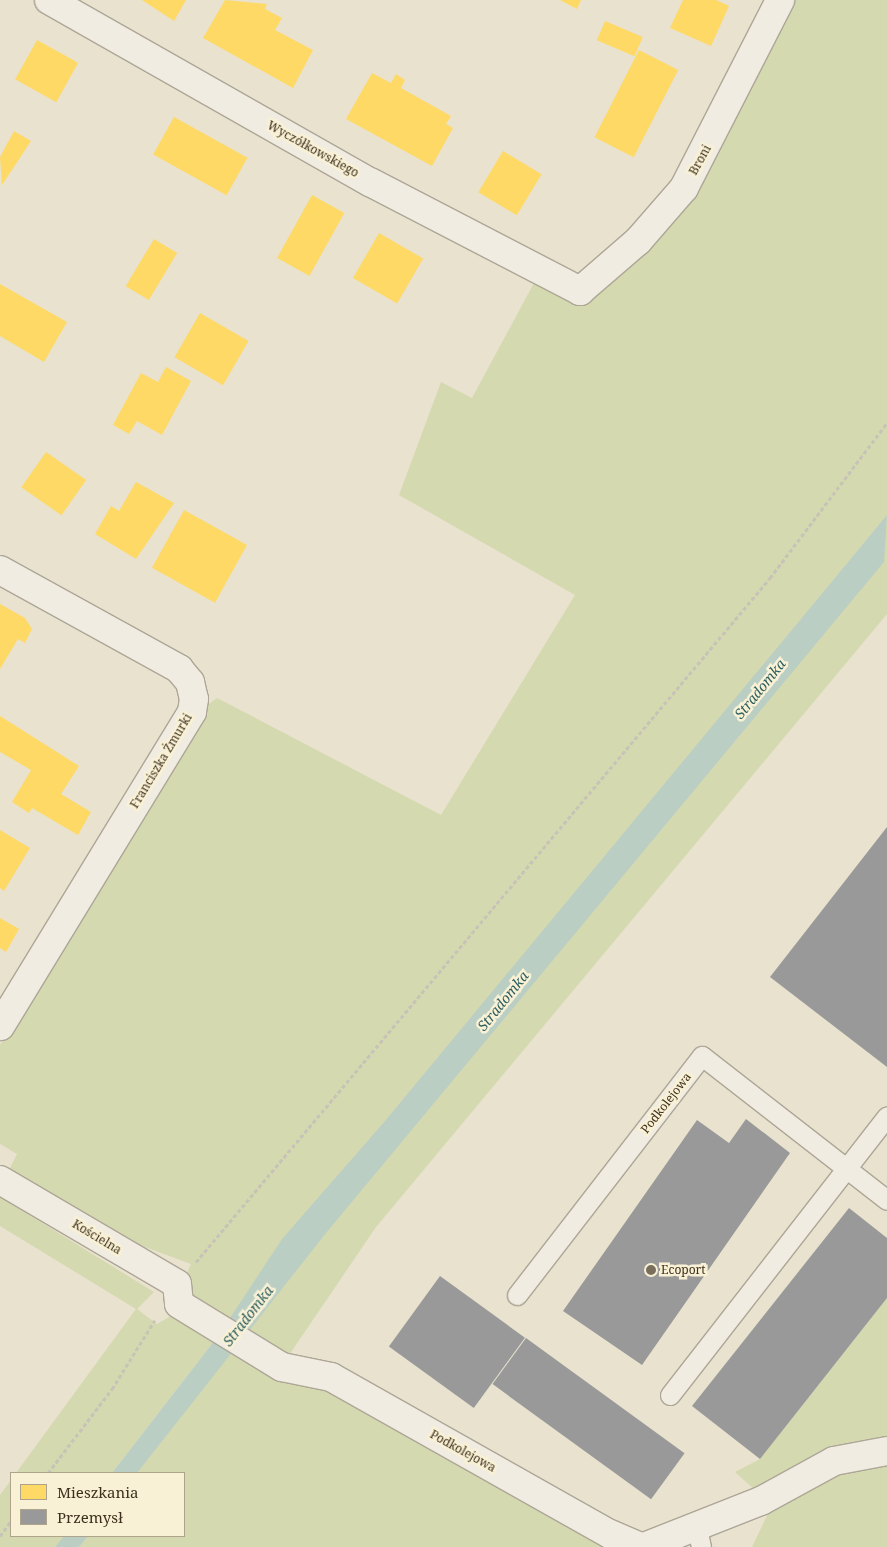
<!DOCTYPE html>
<html>
<head>
<meta charset="utf-8">
<style>
  body { margin:0 }
  #map { position:relative; width:887px; height:1547px; overflow:hidden; background:#e8e2ce; font-family:"Noto Serif",serif }
  div>[style] { position:absolute }
  .green>* { inset:0; background:#d5d9b0 }
  .water>* { inset:0; background:#bacec3 }
  .homes>* { inset:0; background:#ffd966; transform-origin:0 0 }
  .industry>* { inset:0; background:#999; transform-origin:0 0 }
  .path>* { height:3px; margin-top:-1.5px; transform-origin:0; background:repeating-linear-gradient(90deg,#c8c3b7 0 4px,transparent 0 6.5px) }
  .roads { filter:drop-shadow(1px 0 #ada697) drop-shadow(-1px 0 #ada697) drop-shadow(0 1px #ada697) drop-shadow(0 -1px #ada697) }
  .lane>* { height:19px; margin:-9.5px; padding:0 9.5px; transform-origin:9.5px; border-radius:9.5px; background:#f0ece1 }
  .street>* { height:28px; margin:-14px; padding:0 14px; transform-origin:14px; border-radius:14px; background:#f0ece1 }
  .dots>* { width:14px; height:14px; translate:-50% -50%; box-sizing:border-box; border:2px solid #f9f1d5; border-radius:50% }
  span { translate:-50% -50%; white-space:nowrap; text-align:center; line-height:1.15; -webkit-text-stroke:5px #f9f1d5; paint-order:stroke }
  .street-label { font-size:12px; color:#3e301e }
  .poi-label { font-size:12px; color:#3e301e }
  .left { translate:0 -50%; text-align:left }
  .water-label { font-size:14px; color:#2c5e5f; font-style:italic }
  .legend { position:absolute; left:10px; top:1472px; width:175px; height:65px; box-sizing:border-box; background:#f9f1d5; border:1px solid #aea48c; margin:0; padding:6px 9px; list-style:none; font-size:15px; color:#3e301e }
  .legend li { display:flex; align-items:center; gap:10px; height:25px }
  .legend b { width:25px; border:1px solid #aea48c }
</style>
</head>
<body>
<div id="map">
  <div class="green">
    <div style="clip-path:polygon(788px 0,887px 0,887px 614px,376px 1227px,285px 1361px,181px 1292px,190px 1278px,186px 1275px,191px 1264px,134px 1243px,9px 1170px,17px 1154px,0 1144px,0 1045px,206px 706px,217px 698px,441px 815px,575px 595px,399px 495px,441px 382px,472px 398px,535px 281px,585px 303px,645px 243px)"></div>
    <div style="clip-path:polygon(0 1197px,154px 1292px,137px 1309px,157px 1324px,178px 1312px,218px 1336px,112px 1473px,16px 1473px,136px 1309px,0 1226px)"></div>
    <div style="clip-path:polygon(887px 1298px,887px 1439px,755px 1490px,735px 1472px,760px 1459px)"></div>
    <div style="clip-path:polygon(234px 1345px,325px 1380px,611px 1547px,79px 1547px,88px 1536px,184px 1536px,184px 1473px,136px 1473px)"></div>
    <div style="clip-path:polygon(887px 1465px,887px 1547px,752px 1547px,773px 1503px,825px 1475px)"></div>
    <div style="clip-path:polygon(11px 1480px,11px 1536px,64px 1536px,55px 1547px,0 1547px,0 1495px)"></div>
  </div>
  <div class="water">
    <div style="clip-path:polygon(887px 515px,884px 562px,326px 1233px,137px 1473px,112px 1473px,218px 1336px,282px 1239px,385px 1121px)"></div>
    <div style="clip-path:polygon(64px 1536px,88px 1536px,79px 1547px,55px 1547px)"></div>
  </div>
  <div class="homes">
    <div style="clip-path:polygon(142px 0,186px 0,174px 21px)"></div>
    <div style="clip-path:polygon(225px 0,267px 4px,265px 9px,282px 18px,275px 30px,313px 50px,293px 88px,203px 38px)"></div>
    <div style="clip-path:polygon(560px 0,581px 0,577px 9px)"></div>
    <div style="clip-path:polygon(683px 0,716px 0,729px 6px,711px 46px,670px 28px)"></div>
    <div style="left:605px;top:21px;width:41px;height:21px;rotate:23deg"></div>
    <div style="left:37px;top:40px;width:47px;height:45px;rotate:29deg"></div>
    <div style="left:639px;top:50px;width:44px;height:98px;rotate:27deg"></div>
    <div style="clip-path:polygon(372px 73px,391px 83px,396px 74px,405px 80px,401px 88px,451px 116px,446px 124px,453px 128px,432px 166px,346px 119px)"></div>
    <div style="left:174px;top:117px;width:84px;height:43px;rotate:29deg"></div>
    <div style="clip-path:polygon(14px 131px,31px 141px,2px 185px,0 157px)"></div>
    <div style="left:503px;top:151px;width:45px;height:48px;rotate:31deg"></div>
    <div style="left:312px;top:195px;width:37px;height:72px;rotate:29deg"></div>
    <div style="left:379px;top:233px;width:51px;height:52px;rotate:30deg"></div>
    <div style="left:154px;top:239px;width:27px;height:55px;rotate:31deg"></div>
    <div style="clip-path:polygon(0 284px,67px 322px,44px 362px,0 336px)"></div>
    <div style="left:200px;top:313px;width:56px;height:51px;rotate:30deg"></div>
    <div style="clip-path:polygon(166px 367px,191px 381px,162px 435px,137px 421px,129px 434px,113px 425px,141px 373px,158px 382px)"></div>
    <div style="left:46px;top:452px;width:49px;height:43px;rotate:35deg"></div>
    <div style="clip-path:polygon(136px 482px,174px 503px,136px 559px,95px 534px,111px 506px,119px 511px)"></div>
    <div style="left:184px;top:510px;width:72px;height:66px;rotate:29deg"></div>
    <div style="clip-path:polygon(0 604px,25px 618px,32px 629px,25px 643px,18px 639px,0 669px)"></div>
    <div style="clip-path:polygon(0 716px,79px 766px,61px 794px,91px 812px,78px 835px,32px 808px,29px 813px,12px 802px,31px 770px,0 752px)"></div>
    <div style="clip-path:polygon(0 830px,30px 848px,4px 891px,0 888px)"></div>
    <div style="clip-path:polygon(0 918px,19px 929px,6px 952px,0 948px)"></div>
  </div>
  <div class="industry">
    <div style="clip-path:polygon(887px 827px,887px 1067px,770px 977px)"></div>
    <div style="clip-path:polygon(746px 1119px,790px 1153px,642px 1365px,563px 1311px,697px 1120px,729px 1143px)"></div>
    <div style="clip-path:polygon(849px 1208px,887px 1238px,887px 1298px,760px 1459px,692px 1406px)"></div>
    <div style="left:440px;top:1276px;width:105px;height:87px;rotate:36deg"></div>
    <div style="left:526px;top:1338px;width:196px;height:57px;rotate:36deg"></div>
  </div>
  <div class="path">
    <div style="left:196px;top:1262px;width:893px;rotate:-50deg"></div>
    <div style="left:770px;top:578px;width:194px;rotate:-53deg"></div>
    <div style="left:48px;top:1473px;width:106px;rotate:-52.7deg"></div>
    <div style="left:112px;top:1389px;width:81px;rotate:-58.1deg"></div>
    <div style="left:0;top:1536px;width:19px;rotate:-54deg"></div>
  </div>
  <div class="roads">
    <div class="lane">
      <div style="left:517px;top:1295px;width:302px;rotate:-52.3deg"></div>
      <div style="left:702px;top:1056px;width:234px;rotate:37.9deg"></div>
      <div style="left:670px;top:1395px;width:353px;rotate:-52.1deg"></div>
      <div style="left:697px;top:1528px;width:19px;rotate:78deg"></div>
    </div>
    <div class="street">
      <div style="left:49px;top:0;width:369px;rotate:29.6deg"></div>
      <div style="left:370px;top:182px;width:237px;rotate:27.4deg"></div>
      <div style="left:580px;top:291px;width:77px;rotate:-40.8deg"></div>
      <div style="left:638px;top:241px;width:70px;rotate:-49deg"></div>
      <div style="left:684px;top:188px;width:211px;rotate:-62.9deg"></div>
      <div style="left:0;top:570px;width:205px;rotate:28.9deg"></div>
      <div style="left:179px;top:669px;width:17px;rotate:50deg"></div>
      <div style="left:190px;top:682px;width:17px;rotate:77deg"></div>
      <div style="left:194px;top:699px;width:13px;rotate:99deg"></div>
      <div style="left:192px;top:712px;width:368px;rotate:121.4deg"></div>
      <div style="left:0;top:1180px;width:205px;rotate:30.4deg"></div>
      <div style="left:177px;top:1284px;width:20px;rotate:84deg"></div>
      <div style="left:179px;top:1304px;width:121px;rotate:31.5deg"></div>
      <div style="left:282px;top:1367px;width:50px;rotate:11.5deg"></div>
      <div style="left:331px;top:1377px;width:320px;rotate:29.4deg"></div>
      <div style="left:610px;top:1534px;width:34px;rotate:23deg"></div>
      <div style="left:644px;top:1547px;width:126px;rotate:-21.5deg"></div>
      <div style="left:761px;top:1501px;width:83px;rotate:-28.7deg"></div>
      <div style="left:834px;top:1461px;width:54px;rotate:-10.7deg"></div>
    </div>
  </div>
  <div class="dots">
    <div style="left:651px;top:1270px;background:#7a6e5c"></div>
  </div>
  <div class="street-label">
    <span style="left:313px;top:149px;rotate:29deg">Wyczółkowskiego</span>
    <span style="left:700px;top:160px;rotate:-61deg">Broni</span>
    <span style="left:161px;top:761px;rotate:-59deg">Franciszka Żmurki</span>
    <span style="left:666px;top:1103px;rotate:-52deg">Podkolejowa</span>
    <span style="left:97px;top:1237px;rotate:31deg">Kościelna</span>
    <span style="left:463px;top:1451px;rotate:29deg">Podkolejowa</span>
  </div>
  <div class="poi-label">
    <span class="left" style="left:661px;top:1270px">Ecoport</span>
  </div>
  <div class="water-label">
    <span style="left:760px;top:689px;rotate:-51deg">Stradomka</span>
    <span style="left:503px;top:1001px;rotate:-51deg">Stradomka</span>
    <span style="left:248px;top:1316px;rotate:-52deg">Stradomka</span>
  </div>
  <ul class="legend">
  <li><b style="height:14px;background:#ffd966"></b>Mieszkania</li>
  <li><b style="height:14px;background:#999"></b>Przemysł</li>
  </ul>
</div>
</body>
</html>
